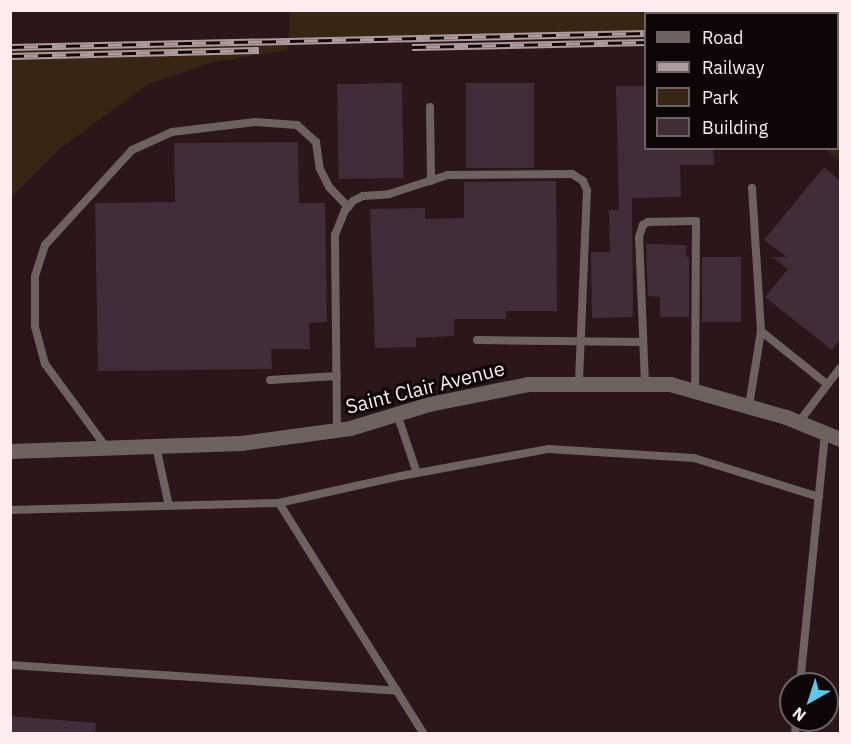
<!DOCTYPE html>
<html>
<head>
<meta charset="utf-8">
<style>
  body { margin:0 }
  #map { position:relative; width:851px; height:744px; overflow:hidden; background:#2b1619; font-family:"IBM Plex Sans",sans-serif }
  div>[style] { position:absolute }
  .green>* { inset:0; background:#372614 }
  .building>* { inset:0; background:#412d3a; transform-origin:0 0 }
  .service>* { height:8px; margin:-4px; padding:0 4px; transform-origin:4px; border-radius:4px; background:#6e625f }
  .tertiary>* { height:15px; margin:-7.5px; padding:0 7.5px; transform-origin:7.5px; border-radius:7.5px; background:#6e625f }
  .rail>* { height:7px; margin-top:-3.5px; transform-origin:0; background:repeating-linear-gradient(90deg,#0d0506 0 14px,#ad9b9d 0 28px); box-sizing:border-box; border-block:2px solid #ad9b9d }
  span { translate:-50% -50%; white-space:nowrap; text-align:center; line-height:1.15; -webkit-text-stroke:6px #0d0506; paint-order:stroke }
  .street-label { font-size:20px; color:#fcecee }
  .frame { position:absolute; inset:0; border:12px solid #fcecee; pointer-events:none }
  .legend { position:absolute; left:644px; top:12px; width:195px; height:138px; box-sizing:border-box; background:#0d0506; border:2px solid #6d6163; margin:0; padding:8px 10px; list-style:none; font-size:18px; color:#fcecee }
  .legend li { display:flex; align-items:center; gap:12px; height:30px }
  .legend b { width:30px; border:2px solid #6d6163 }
  .north { position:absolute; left:779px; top:672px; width:60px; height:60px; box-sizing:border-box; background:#0d0506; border:2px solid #6d6163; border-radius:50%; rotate:219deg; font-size:16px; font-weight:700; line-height:24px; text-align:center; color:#fcecee }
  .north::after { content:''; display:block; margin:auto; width:21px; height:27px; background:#5dc7e8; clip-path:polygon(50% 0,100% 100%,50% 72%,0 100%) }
</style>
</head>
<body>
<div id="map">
  <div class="green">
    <div style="clip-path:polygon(290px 10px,840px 10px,840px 28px,838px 28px,838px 14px,646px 14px,645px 33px,290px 41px,288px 50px,214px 62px,147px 85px,62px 147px,11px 198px,11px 47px,289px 41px)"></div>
    <div style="clip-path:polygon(838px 54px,840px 54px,840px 160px,824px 149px,838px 148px)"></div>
  </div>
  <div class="building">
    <div style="left:402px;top:83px;width:95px;height:65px;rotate:89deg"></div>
    <div style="left:466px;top:83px;width:68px;height:85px"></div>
    <div style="clip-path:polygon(616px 86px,645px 86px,645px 148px,713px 148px,714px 165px,680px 165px,681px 197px,632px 198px,633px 317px,592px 318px,591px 252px,610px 252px,609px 210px,619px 210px)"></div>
    <div style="clip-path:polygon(298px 142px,299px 203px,325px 203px,327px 322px,309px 323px,310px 349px,271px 349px,272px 369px,98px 371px,95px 203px,175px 202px,174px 143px)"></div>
    <div style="clip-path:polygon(824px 167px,840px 181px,840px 339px,832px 350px,765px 297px,788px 269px,772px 257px,787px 257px,764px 240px)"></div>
    <div style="clip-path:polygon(556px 181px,557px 311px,506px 311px,506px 319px,454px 319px,454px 336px,416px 338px,416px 347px,375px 348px,370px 209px,425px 208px,425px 219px,464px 218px,464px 182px)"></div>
    <div style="clip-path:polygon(646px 244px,686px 245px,686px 257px,689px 257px,689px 317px,660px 317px,660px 297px,648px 296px)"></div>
    <div style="left:702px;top:257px;width:39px;height:65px"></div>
    <div style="clip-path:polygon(10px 716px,96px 723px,95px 734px,10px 734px)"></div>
  </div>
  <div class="service">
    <div style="left:430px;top:107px;width:74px;rotate:89.2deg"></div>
    <div style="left:752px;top:188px;width:143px;rotate:86.4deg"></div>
    <div style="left:477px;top:340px;width:166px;rotate:0.7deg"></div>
    <div style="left:270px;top:380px;width:67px;rotate:-3.4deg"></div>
    <div style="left:645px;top:384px;width:147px;rotate:-92.3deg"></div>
    <div style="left:639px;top:237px;width:13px;rotate:-72deg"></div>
    <div style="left:643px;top:225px;width:6px;rotate:-31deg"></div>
    <div style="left:648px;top:222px;width:48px;rotate:-1.2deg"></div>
    <div style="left:696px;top:221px;width:170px;rotate:90.3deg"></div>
    <div style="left:749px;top:406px;width:76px;rotate:-80.9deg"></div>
    <div style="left:761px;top:331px;width:85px;rotate:38.8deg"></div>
    <div style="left:397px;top:414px;width:62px;rotate:71.3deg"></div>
    <div style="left:799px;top:422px;width:68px;rotate:-52.8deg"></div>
    <div style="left:337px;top:430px;width:195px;rotate:-90.6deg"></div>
    <div style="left:335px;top:235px;width:27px;rotate:-68deg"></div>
    <div style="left:345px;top:210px;width:12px;rotate:-48deg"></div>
    <div style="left:353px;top:201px;width:11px;rotate:-27deg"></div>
    <div style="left:363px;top:196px;width:26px;rotate:-4deg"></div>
    <div style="left:389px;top:194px;width:62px;rotate:-17.9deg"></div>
    <div style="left:448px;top:175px;width:124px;rotate:-0.5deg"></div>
    <div style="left:572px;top:174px;width:13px;rotate:32deg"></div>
    <div style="left:583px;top:181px;width:10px;rotate:66deg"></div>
    <div style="left:587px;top:190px;width:194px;rotate:92.4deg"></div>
    <div style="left:156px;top:446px;width:61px;rotate:77.8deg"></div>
    <div style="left:106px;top:447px;width:103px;rotate:-126.3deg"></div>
    <div style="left:45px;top:364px;width:39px;rotate:-105deg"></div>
    <div style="left:35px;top:326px;width:50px;rotate:-90deg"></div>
    <div style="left:35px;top:276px;width:33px;rotate:-72deg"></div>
    <div style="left:45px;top:245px;width:129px;rotate:-47.5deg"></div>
    <div style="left:132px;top:150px;width:44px;rotate:-24.2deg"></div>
    <div style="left:172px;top:132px;width:84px;rotate:-6.9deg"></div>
    <div style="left:255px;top:122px;width:42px;rotate:4.1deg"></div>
    <div style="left:297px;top:125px;width:25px;rotate:42deg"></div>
    <div style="left:316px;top:142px;width:27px;rotate:82deg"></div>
    <div style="left:320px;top:169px;width:20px;rotate:63deg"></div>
    <div style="left:329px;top:187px;width:28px;rotate:46deg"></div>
    <div style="left:279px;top:503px;width:273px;rotate:57.9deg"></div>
    <div style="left:10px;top:510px;width:269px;rotate:-1.5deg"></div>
    <div style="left:279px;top:503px;width:125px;rotate:-12.5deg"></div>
    <div style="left:401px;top:476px;width:149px;rotate:-10.4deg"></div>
    <div style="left:548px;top:449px;width:146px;rotate:3.5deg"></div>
    <div style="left:694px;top:458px;width:131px;rotate:17.3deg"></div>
    <div style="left:10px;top:665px;width:388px;rotate:3.8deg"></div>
    <div style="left:800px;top:684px;width:252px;rotate:-84.3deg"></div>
    <div style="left:795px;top:734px;width:14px;rotate:-86deg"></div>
  </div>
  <div class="tertiary">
    <div style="left:10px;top:451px;width:231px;rotate:-2deg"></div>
    <div style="left:241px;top:443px;width:110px;rotate:-7.8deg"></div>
    <div style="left:350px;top:428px;width:83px;rotate:-16.9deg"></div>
    <div style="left:429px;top:404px;width:101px;rotate:-11.4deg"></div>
    <div style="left:528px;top:384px;width:142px"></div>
    <div style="left:670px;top:384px;width:121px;rotate:15.9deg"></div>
    <div style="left:786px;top:417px;width:58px;rotate:22.2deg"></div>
  </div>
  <div class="rail">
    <div style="left:838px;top:28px;width:2px"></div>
    <div style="left:838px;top:38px;width:2px"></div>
    <div style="left:10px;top:47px;width:636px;rotate:-1.26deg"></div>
    <div style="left:412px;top:47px;width:234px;rotate:-1.2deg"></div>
    <div style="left:10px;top:56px;width:249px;rotate:-1.4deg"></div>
  </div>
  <div class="street-label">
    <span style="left:425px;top:387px;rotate:-14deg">Saint Clair Avenue</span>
  </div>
  <div class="frame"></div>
  <ul class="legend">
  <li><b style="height:8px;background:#6e625f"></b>Road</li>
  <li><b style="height:8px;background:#ad9b9d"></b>Railway</li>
  <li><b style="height:16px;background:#372614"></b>Park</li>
  <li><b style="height:16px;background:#412d3a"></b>Building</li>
  </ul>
  <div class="north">N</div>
</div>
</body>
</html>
